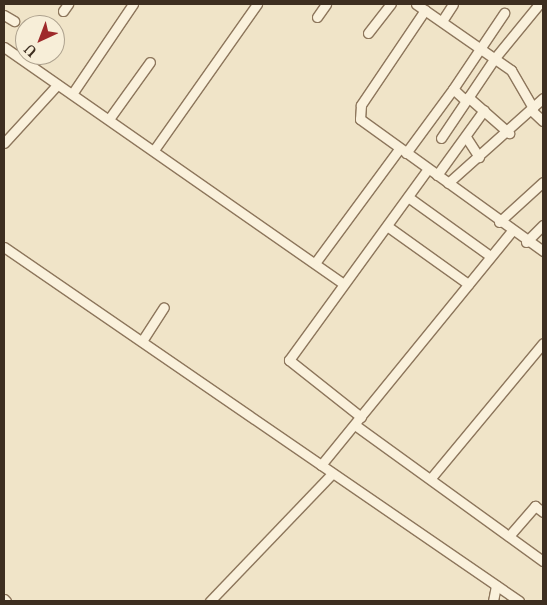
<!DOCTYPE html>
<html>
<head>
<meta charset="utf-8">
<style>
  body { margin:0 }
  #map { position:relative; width:547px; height:605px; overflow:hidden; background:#f0e4c8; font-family:Merriweather,serif }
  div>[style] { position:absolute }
  .roads { filter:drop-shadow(1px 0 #8d765c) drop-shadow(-1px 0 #8d765c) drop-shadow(0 1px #8d765c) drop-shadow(0 -1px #8d765c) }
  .minor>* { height:9px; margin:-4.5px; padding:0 4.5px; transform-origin:4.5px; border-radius:4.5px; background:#faf1dc }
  span { translate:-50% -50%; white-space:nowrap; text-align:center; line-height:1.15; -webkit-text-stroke:5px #f7eed8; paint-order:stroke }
  .frame { position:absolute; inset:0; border:5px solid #3d2e20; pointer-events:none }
  .north { position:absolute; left:15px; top:15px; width:50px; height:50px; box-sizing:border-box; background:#f7eed8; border:1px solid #ada18e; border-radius:50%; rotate:223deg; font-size:14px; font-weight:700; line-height:20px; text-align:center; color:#3d2e20 }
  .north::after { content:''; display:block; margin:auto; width:18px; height:22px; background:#9e2a2b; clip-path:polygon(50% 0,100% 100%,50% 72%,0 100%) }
</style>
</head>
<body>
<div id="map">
  <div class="roads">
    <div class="minor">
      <div style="left:416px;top:4px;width:116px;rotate:34.8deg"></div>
      <div style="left:511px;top:70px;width:44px;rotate:59.9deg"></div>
      <div style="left:425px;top:10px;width:115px;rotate:124deg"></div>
      <div style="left:361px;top:105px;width:14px;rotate:94deg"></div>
      <div style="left:360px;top:119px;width:226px;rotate:35.8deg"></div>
      <div style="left:63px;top:11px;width:9px;rotate:-54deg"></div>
      <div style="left:4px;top:15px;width:12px;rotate:31deg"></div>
      <div style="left:317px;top:17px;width:16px;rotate:-55deg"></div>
      <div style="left:442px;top:21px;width:20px;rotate:-57deg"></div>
      <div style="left:368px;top:33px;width:37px;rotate:-52deg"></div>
      <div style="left:4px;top:47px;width:414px;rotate:34.9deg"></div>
      <div style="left:72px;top:94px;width:109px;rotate:-55.9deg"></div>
      <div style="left:468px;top:97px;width:55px;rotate:41.3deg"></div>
      <div style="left:465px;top:100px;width:16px;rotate:-137deg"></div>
      <div style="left:453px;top:89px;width:92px;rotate:-56.1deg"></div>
      <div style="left:531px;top:110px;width:16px;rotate:43deg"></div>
      <div style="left:109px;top:119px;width:70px;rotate:-54.3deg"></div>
      <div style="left:466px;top:137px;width:24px;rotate:57deg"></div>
      <div style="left:441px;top:138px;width:95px;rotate:-56.1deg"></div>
      <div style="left:494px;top:59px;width:71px;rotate:-50.7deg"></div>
      <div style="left:4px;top:143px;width:79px;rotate:-47.6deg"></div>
      <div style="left:154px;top:150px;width:179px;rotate:-54.8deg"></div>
      <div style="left:406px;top:153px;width:79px;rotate:-53.7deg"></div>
      <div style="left:437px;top:175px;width:80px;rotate:-54.1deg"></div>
      <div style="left:448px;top:183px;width:127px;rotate:-41.8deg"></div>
      <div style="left:408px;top:197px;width:101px;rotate:35.7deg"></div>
      <div style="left:499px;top:222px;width:59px;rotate:-42.3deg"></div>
      <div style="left:387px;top:226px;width:100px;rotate:35.6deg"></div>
      <div style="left:526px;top:242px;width:24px;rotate:-45deg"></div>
      <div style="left:4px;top:247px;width:625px;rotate:34.5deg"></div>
      <div style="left:315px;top:263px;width:142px;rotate:-53.6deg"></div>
      <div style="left:142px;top:341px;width:40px;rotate:-57.1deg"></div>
      <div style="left:361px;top:417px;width:92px;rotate:-141.6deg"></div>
      <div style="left:289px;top:360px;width:236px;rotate:-54deg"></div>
      <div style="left:355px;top:425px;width:232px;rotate:35.9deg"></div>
      <div style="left:321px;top:465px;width:302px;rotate:-50.8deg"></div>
      <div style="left:431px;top:478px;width:175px;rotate:-50.3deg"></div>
      <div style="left:509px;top:536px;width:40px;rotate:-49deg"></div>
      <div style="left:535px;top:506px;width:10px;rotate:37deg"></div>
      <div style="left:4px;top:599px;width:3px;rotate:45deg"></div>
      <div style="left:210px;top:601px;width:176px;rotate:-46.2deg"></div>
      <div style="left:493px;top:601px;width:16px;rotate:-79deg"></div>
    </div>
  </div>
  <div class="frame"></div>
  <div class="north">U</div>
</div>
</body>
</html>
